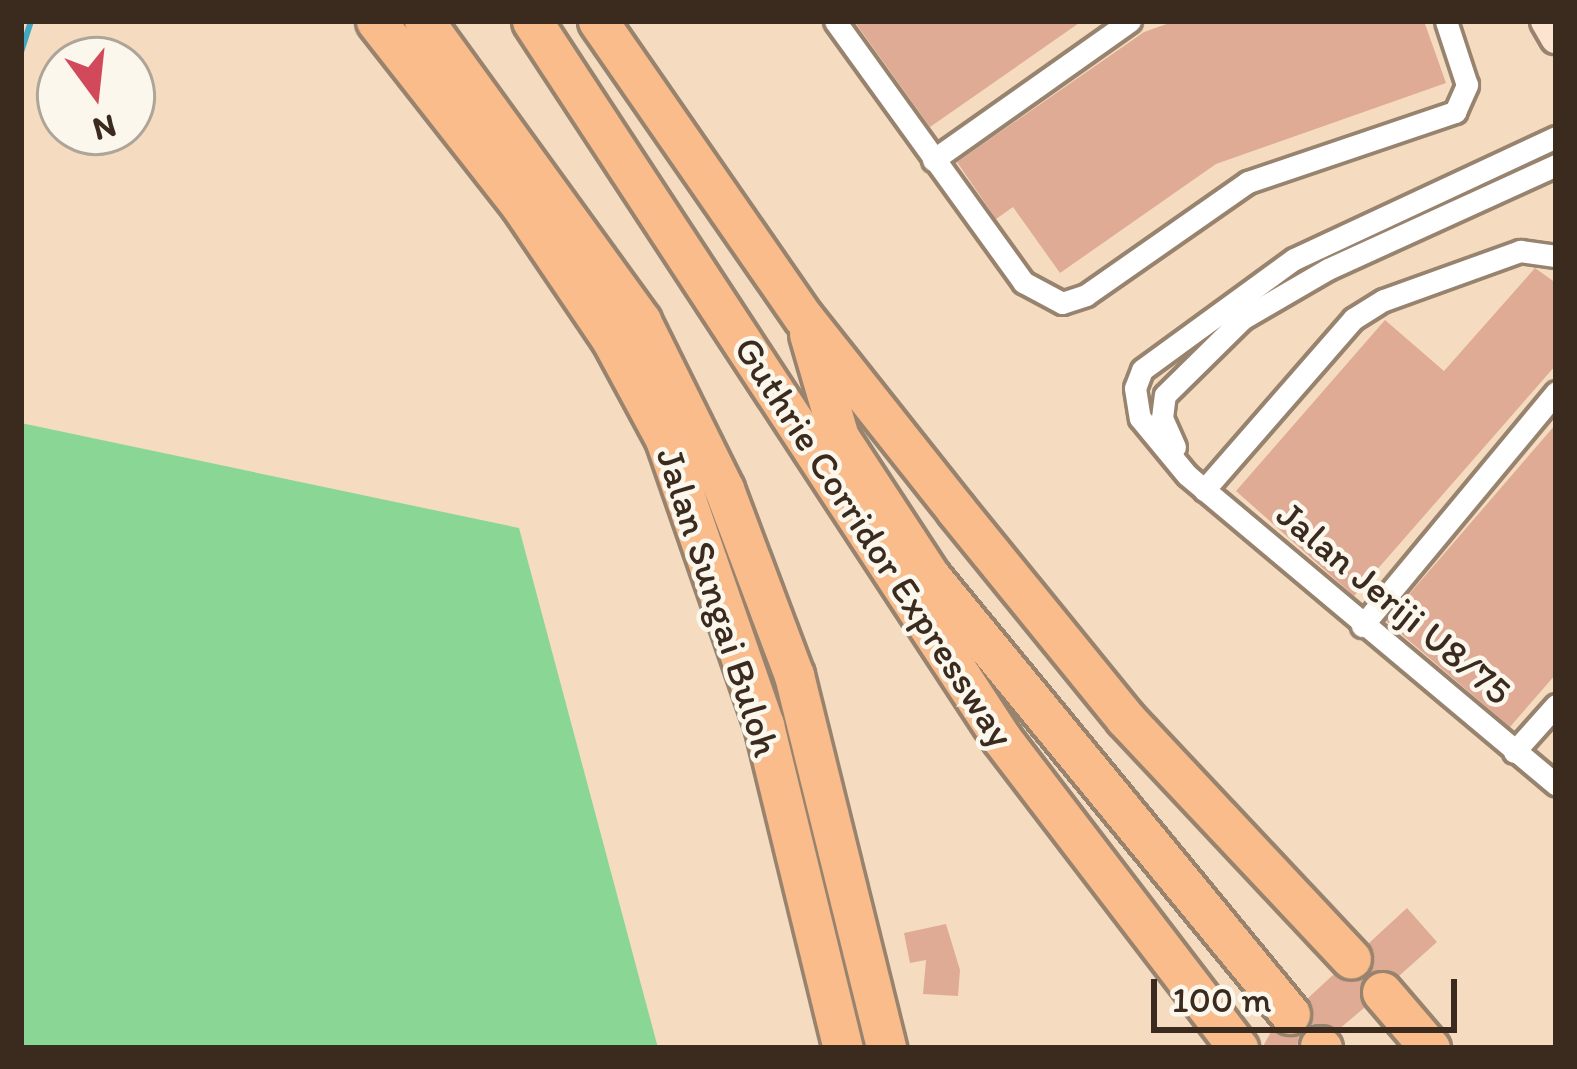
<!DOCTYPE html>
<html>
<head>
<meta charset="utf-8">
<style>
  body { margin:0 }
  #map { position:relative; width:1577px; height:1069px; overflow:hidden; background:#f5dcc0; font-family:Itim,sans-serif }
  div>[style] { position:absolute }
  .green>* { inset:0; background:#8ad795 }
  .stream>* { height:6px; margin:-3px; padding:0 3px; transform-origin:3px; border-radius:3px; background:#43a9c3 }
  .building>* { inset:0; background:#e0ab95 }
  .roads { filter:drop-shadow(3px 0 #98836f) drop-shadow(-3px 0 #98836f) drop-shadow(0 3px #98836f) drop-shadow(0 -3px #98836f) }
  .street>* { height:21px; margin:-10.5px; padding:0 10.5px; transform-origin:10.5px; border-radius:10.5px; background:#fff }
  .secondary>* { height:30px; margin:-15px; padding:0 15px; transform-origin:15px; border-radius:15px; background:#fde4d0 }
  .highway>* { height:39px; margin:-19.5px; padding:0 19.5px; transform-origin:19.5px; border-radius:19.5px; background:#f9bc8a }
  span { translate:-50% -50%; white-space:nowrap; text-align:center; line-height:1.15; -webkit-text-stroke:9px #fbf7ec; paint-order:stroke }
  .street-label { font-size:39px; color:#3b2a1e }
  .frame { position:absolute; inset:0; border:24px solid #3b2a1e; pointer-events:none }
  .north { position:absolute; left:36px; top:36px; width:120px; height:120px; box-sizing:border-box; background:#fbf7ec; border:3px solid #aea59a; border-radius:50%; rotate:165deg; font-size:33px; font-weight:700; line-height:48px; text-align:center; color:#3b2a1e }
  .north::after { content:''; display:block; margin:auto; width:42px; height:54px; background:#d1495b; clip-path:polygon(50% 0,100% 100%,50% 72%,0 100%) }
  .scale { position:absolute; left:1151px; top:979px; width:306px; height:54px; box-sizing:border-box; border:6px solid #3b2a1e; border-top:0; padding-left:15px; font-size:36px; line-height:42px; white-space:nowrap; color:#3b2a1e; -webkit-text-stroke:9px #fbf7ec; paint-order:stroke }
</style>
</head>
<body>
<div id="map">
  <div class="green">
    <div style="clip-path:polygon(21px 423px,519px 528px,658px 1048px,21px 1048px)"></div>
  </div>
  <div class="stream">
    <div style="left:21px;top:52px;width:33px;rotate:-72deg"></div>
    <div style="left:21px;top:131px;width:123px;rotate:90deg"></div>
  </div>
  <div class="building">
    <div style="clip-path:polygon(854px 21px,1082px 21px,930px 127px)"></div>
    <div style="clip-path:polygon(1175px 21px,1424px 21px,1446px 83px,1216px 164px,1060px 273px,1013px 207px,996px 219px,957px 162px,1144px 32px)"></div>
    <div style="clip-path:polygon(1535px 268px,1556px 283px,1556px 365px,1354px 596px,1236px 491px,1385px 320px,1444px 371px)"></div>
    <div style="clip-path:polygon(1556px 424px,1556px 674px,1510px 727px,1386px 621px)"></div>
    <div style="clip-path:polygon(1407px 908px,1437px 942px,1399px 976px,1371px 972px,1369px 943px)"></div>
    <div style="clip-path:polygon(946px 924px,960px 970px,958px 996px,923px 994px,926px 960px,910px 963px,904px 933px)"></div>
    <div style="clip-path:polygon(1333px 975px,1362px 979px,1364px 1008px,1338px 1030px,1312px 1024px,1308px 998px)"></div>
    <div style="clip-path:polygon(1272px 1030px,1299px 1035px,1297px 1048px,1262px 1048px)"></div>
  </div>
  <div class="roads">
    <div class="street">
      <div style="left:835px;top:21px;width:322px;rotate:54.2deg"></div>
      <div style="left:1023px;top:282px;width:44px;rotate:28.3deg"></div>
      <div style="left:1062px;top:303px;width:25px;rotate:-18deg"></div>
      <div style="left:1086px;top:295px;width:198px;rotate:-34.9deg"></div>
      <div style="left:1248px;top:182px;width:219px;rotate:-18.7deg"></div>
      <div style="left:1455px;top:112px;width:30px;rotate:-66deg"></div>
      <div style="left:1467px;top:85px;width:67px;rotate:-108.2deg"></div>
      <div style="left:1556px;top:137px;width:289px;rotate:155deg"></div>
      <div style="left:1294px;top:259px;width:188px;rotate:143.9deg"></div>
      <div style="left:1142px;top:370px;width:19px;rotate:111deg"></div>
      <div style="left:1135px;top:388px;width:30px;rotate:81deg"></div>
      <div style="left:1140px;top:418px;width:74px;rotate:50.5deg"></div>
      <div style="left:1187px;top:475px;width:482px;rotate:40deg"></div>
      <div style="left:933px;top:160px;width:241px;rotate:-35.2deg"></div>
      <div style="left:1175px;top:447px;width:32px;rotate:-114deg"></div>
      <div style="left:1162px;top:418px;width:23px;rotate:-83deg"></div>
      <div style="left:1165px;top:395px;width:108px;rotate:-44.6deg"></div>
      <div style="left:1242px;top:319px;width:99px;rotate:-30.2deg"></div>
      <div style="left:1328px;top:269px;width:251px;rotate:-24.5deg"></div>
      <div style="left:1204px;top:490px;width:227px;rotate:-48.9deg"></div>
      <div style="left:1353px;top:319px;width:36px;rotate:-32deg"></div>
      <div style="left:1384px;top:300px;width:145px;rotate:-19.8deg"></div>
      <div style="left:1520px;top:251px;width:36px;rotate:8deg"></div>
      <div style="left:1362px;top:626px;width:304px;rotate:-50.3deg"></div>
      <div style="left:1514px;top:752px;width:63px;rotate:-48.2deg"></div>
    </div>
    <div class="secondary">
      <div style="left:1546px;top:21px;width:20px;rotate:60deg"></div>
    </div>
    <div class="highway">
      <div style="left:376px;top:21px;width:235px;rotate:51.9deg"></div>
      <div style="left:521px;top:206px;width:161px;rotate:55.9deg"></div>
      <div style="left:611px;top:339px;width:114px;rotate:61.6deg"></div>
      <div style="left:665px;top:439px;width:303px;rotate:70.9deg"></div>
      <div style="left:764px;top:725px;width:333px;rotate:76.3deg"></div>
      <div style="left:424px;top:21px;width:370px;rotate:54.1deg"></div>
      <div style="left:641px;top:321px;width:187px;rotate:63.7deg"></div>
      <div style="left:724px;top:489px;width:199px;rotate:69.4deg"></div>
      <div style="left:794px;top:675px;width:384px;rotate:76.1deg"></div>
      <div style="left:532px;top:21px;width:858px;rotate:56.79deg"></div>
      <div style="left:1002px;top:739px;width:389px;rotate:52.6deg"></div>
      <div style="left:598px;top:21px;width:361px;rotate:55.3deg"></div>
      <div style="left:804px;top:318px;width:245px;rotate:51.6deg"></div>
      <div style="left:956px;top:510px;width:268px;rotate:50.9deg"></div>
      <div style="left:1125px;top:718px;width:330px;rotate:46.8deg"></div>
      <div style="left:809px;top:334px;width:107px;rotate:73.8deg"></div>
      <div style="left:839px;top:437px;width:166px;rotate:56.8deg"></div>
      <div style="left:930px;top:576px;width:567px;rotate:50.58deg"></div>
      <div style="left:1382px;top:992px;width:74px;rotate:49.4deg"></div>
      <div style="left:1320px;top:1046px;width:3px;rotate:45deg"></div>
    </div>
  </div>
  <div class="street-label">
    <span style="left:874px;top:542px;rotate:57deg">Guthrie Corridor Expressway</span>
    <span style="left:718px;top:602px;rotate:72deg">Jalan Sungai Buloh</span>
    <span style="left:1394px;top:603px;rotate:40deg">Jalan Jeriji U8/75</span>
  </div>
  <div class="frame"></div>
  <div class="north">N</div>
  <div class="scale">100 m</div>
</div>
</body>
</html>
